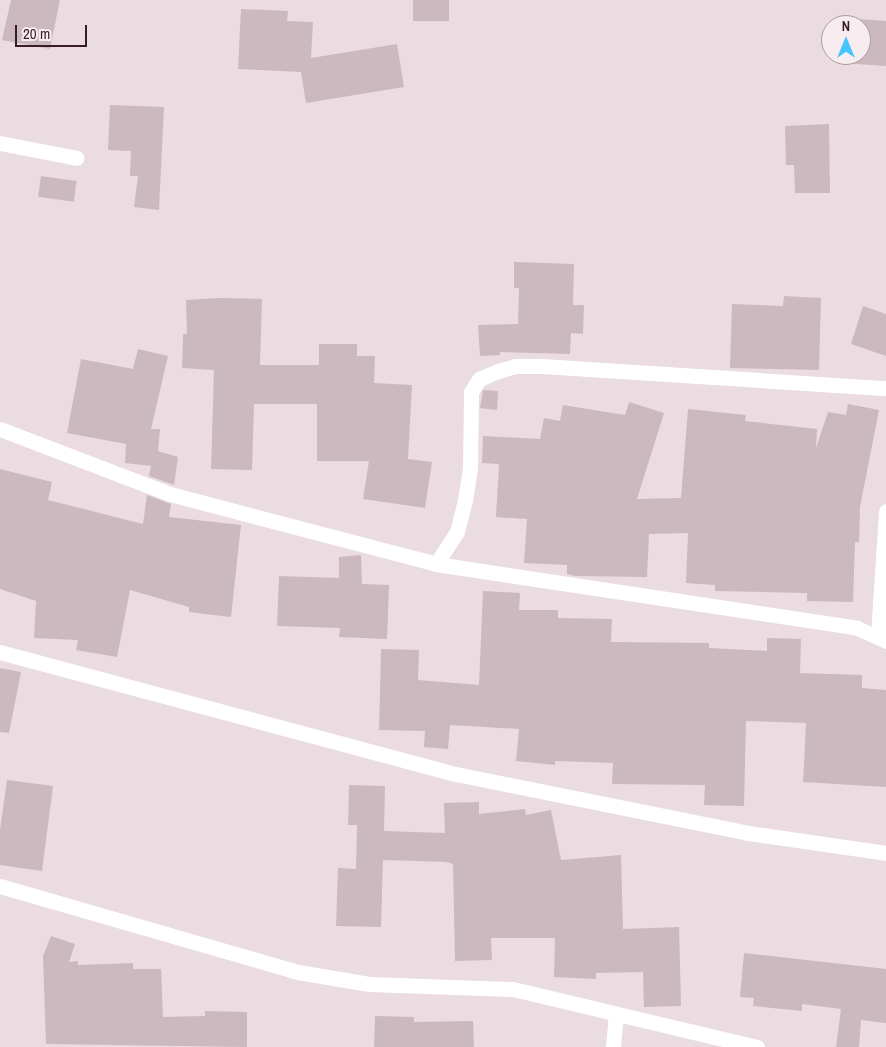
<!DOCTYPE html>
<html>
<head>
<meta charset="utf-8">
<style>
  body { margin:0 }
  #map { position:relative; width:886px; height:1047px; overflow:hidden; background:#eadce1; font-family:"Archivo Narrow",sans-serif }
  div>[style] { position:absolute }
  .building>* { inset:0; background:#cbb9bf; transform-origin:0 0 }
  .minor>* { height:15px; margin:-7.5px; padding:0 7.5px; transform-origin:7.5px; border-radius:7.5px; background:#fff }
  span { translate:-50% -50%; white-space:nowrap; text-align:center; line-height:1.15; -webkit-text-stroke:4px #f7edf1; paint-order:stroke }
  .north { position:absolute; left:821px; top:15px; width:50px; height:50px; box-sizing:border-box; background:#f7edf1; border:1px solid #ab9a9f; border-radius:50%; rotate:0deg; font-size:14px; font-weight:700; line-height:20px; text-align:center; color:#3a1d23 }
  .north::after { content:''; display:block; margin:auto; width:18px; height:22px; background:#46c4fe; clip-path:polygon(50% 0,100% 100%,50% 72%,0 100%) }
  .scale { position:absolute; left:15px; top:25px; width:72px; height:22px; box-sizing:border-box; border:2px solid #3a1d23; border-top:0; padding-left:6px; font-size:15px; line-height:18px; white-space:nowrap; color:#3a1d23; -webkit-text-stroke:4px #f7edf1; paint-order:stroke }
</style>
</head>
<body>
<div id="map">
  <div class="building">
    <div style="clip-path:polygon(11px 0,60px 0,50px 49px,2px 40px)"></div>
    <div style="left:413px;top:0;width:36px;height:21px"></div>
    <div style="clip-path:polygon(241px 9px,288px 11px,287px 21px,313px 22px,311px 58px,397px 44px,404px 87px,306px 103px,301px 72px,238px 69px)"></div>
    <div style="clip-path:polygon(845px 18px,886px 21px,886px 66px,842px 63px,843px 55px,861px 55px,861px 25px,844px 25px)"></div>
    <div style="clip-path:polygon(110px 105px,164px 107px,159px 210px,134px 207px,138px 176px,130px 176px,131px 151px,108px 150px)"></div>
    <div style="clip-path:polygon(829px 124px,830px 193px,795px 193px,794px 165px,786px 165px,785px 126px)"></div>
    <div style="left:41px;top:176px;width:36px;height:21px;rotate:8deg"></div>
    <div style="clip-path:polygon(514px 262px,574px 264px,573px 305px,584px 305px,583px 334px,571px 333px,570px 354px,500px 352px,500px 355px,480px 356px,478px 325px,518px 324px,519px 288px,514px 288px)"></div>
    <div style="clip-path:polygon(784px 296px,821px 298px,819px 370px,730px 368px,732px 304px,783px 306px)"></div>
    <div style="clip-path:polygon(220px 298px,262px 299px,260px 365px,319px 365px,319px 344px,357px 344px,357px 356px,375px 356px,374px 383px,412px 385px,408px 459px,432px 462px,425px 508px,363px 499px,369px 461px,317px 461px,317px 404px,254px 404px,252px 470px,211px 469px,214px 370px,182px 368px,183px 334px,187px 334px,186px 300px)"></div>
    <div style="clip-path:polygon(863px 306px,886px 314px,886px 356px,851px 344px)"></div>
    <div style="clip-path:polygon(138px 349px,168px 356px,151px 429px,160px 429px,158px 451px,178px 457px,174px 485px,149px 476px,151px 466px,125px 463px,126px 444px,67px 433px,81px 359px,133px 369px)"></div>
    <div style="clip-path:polygon(483px 390px,498px 391px,497px 410px,480px 408px)"></div>
    <div style="clip-path:polygon(629px 402px,664px 413px,637px 499px,681px 498px,688px 409px,746px 415px,745px 421px,817px 429px,816px 448px,828px 412px,846px 415px,848px 404px,879px 410px,860px 507px,859px 542px,855px 542px,853px 602px,807px 601px,807px 593px,715px 591px,715px 585px,686px 583px,688px 533px,649px 534px,647px 577px,575px 576px,567px 574px,567px 565px,524px 563px,527px 519px,496px 517px,499px 464px,482px 463px,483px 436px,540px 439px,544px 418px,560px 421px,563px 405px,625px 415px)"></div>
    <div style="clip-path:polygon(0 469px,52px 482px,48px 500px,143px 524px,147px 495px,171px 504px,169px 517px,241px 525px,231px 617px,189px 612px,189px 607px,130px 590px,117px 657px,76px 650px,78px 640px,34px 638px,36px 601px,0 589px)"></div>
    <div style="clip-path:polygon(361px 555px,362px 584px,389px 585px,387px 639px,339px 637px,340px 628px,277px 626px,279px 576px,339px 578px,339px 557px)"></div>
    <div style="clip-path:polygon(483px 591px,520px 593px,519px 610px,558px 610px,558px 618px,612px 619px,611px 642px,709px 643px,709px 648px,767px 651px,767px 638px,801px 639px,800px 673px,862px 675px,862px 688px,886px 690px,886px 787px,803px 782px,806px 723px,746px 721px,744px 806px,704px 805px,705px 785px,612px 784px,613px 763px,555px 761px,555px 765px,516px 761px,519px 729px,450px 725px,448px 749px,424px 747px,425px 731px,379px 730px,381px 649px,419px 650px,418px 680px,479px 685px)"></div>
    <div style="clip-path:polygon(0 668px,21px 672px,9px 733px,0 732px)"></div>
    <div style="clip-path:polygon(7px 780px,53px 786px,42px 871px,0 865px,0 830px)"></div>
    <div style="clip-path:polygon(349px 785px,385px 786px,384px 831px,445px 833px,444px 803px,479px 802px,479px 814px,525px 809px,526px 815px,551px 810px,561px 860px,621px 855px,623px 929px,679px 927px,681px 1006px,644px 1007px,643px 972px,596px 973px,596px 979px,554px 977px,555px 938px,491px 938px,492px 960px,455px 961px,453px 864px,446px 862px,383px 860px,381px 927px,336px 926px,338px 868px,356px 869px,357px 825px,348px 825px)"></div>
    <div style="clip-path:polygon(51px 936px,75px 944px,69px 962px,78px 961px,78px 965px,133px 963px,133px 969px,161px 969px,163px 1017px,205px 1016px,205px 1011px,247px 1012px,247px 1047px,46px 1044px,43px 956px)"></div>
    <div style="clip-path:polygon(744px 953px,886px 969px,886px 1023px,861px 1020px,859px 1047px,836px 1047px,841px 1009px,802px 1004px,802px 1011px,753px 1006px,754px 998px,740px 997px)"></div>
    <div style="clip-path:polygon(375px 1016px,414px 1017px,414px 1022px,473px 1021px,474px 1047px,374px 1047px)"></div>
  </div>
  <div class="minor">
    <div style="left:0;top:143px;width:78px;rotate:11deg"></div>
    <div style="left:0;top:429px;width:182px;rotate:20.9deg"></div>
    <div style="left:170px;top:494px;width:275px;rotate:14.7deg"></div>
    <div style="left:436px;top:564px;width:426px;rotate:8.6deg"></div>
    <div style="left:857px;top:628px;width:32px;rotate:24deg"></div>
    <div style="left:436px;top:564px;width:38px;rotate:-57deg"></div>
    <div style="left:457px;top:532px;width:33px;rotate:-76deg"></div>
    <div style="left:465px;top:500px;width:33px;rotate:-81deg"></div>
    <div style="left:470px;top:467px;width:75px;rotate:-89.2deg"></div>
    <div style="left:471px;top:392px;width:15px;rotate:-58deg"></div>
    <div style="left:479px;top:379px;width:21px;rotate:-23deg"></div>
    <div style="left:498px;top:371px;width:18px;rotate:-16deg"></div>
    <div style="left:515px;top:366px;width:27px"></div>
    <div style="left:542px;top:366px;width:345px;rotate:3.7deg"></div>
    <div style="left:878px;top:636px;width:125px;rotate:-86.3deg"></div>
    <div style="left:0;top:652px;width:472px;rotate:15deg"></div>
    <div style="left:456px;top:774px;width:298px;rotate:11.4deg"></div>
    <div style="left:748px;top:833px;width:139px;rotate:8.2deg"></div>
    <div style="left:0;top:886px;width:310px;rotate:16.1deg"></div>
    <div style="left:298px;top:972px;width:72px;rotate:9.6deg"></div>
    <div style="left:369px;top:984px;width:144px;rotate:2deg"></div>
    <div style="left:513px;top:989px;width:251px;rotate:13.4deg"></div>
    <div style="left:613px;top:1047px;width:33px;rotate:-85deg"></div>
  </div>
  <div class="north">N</div>
  <div class="scale">20 m</div>
</div>
</body>
</html>
